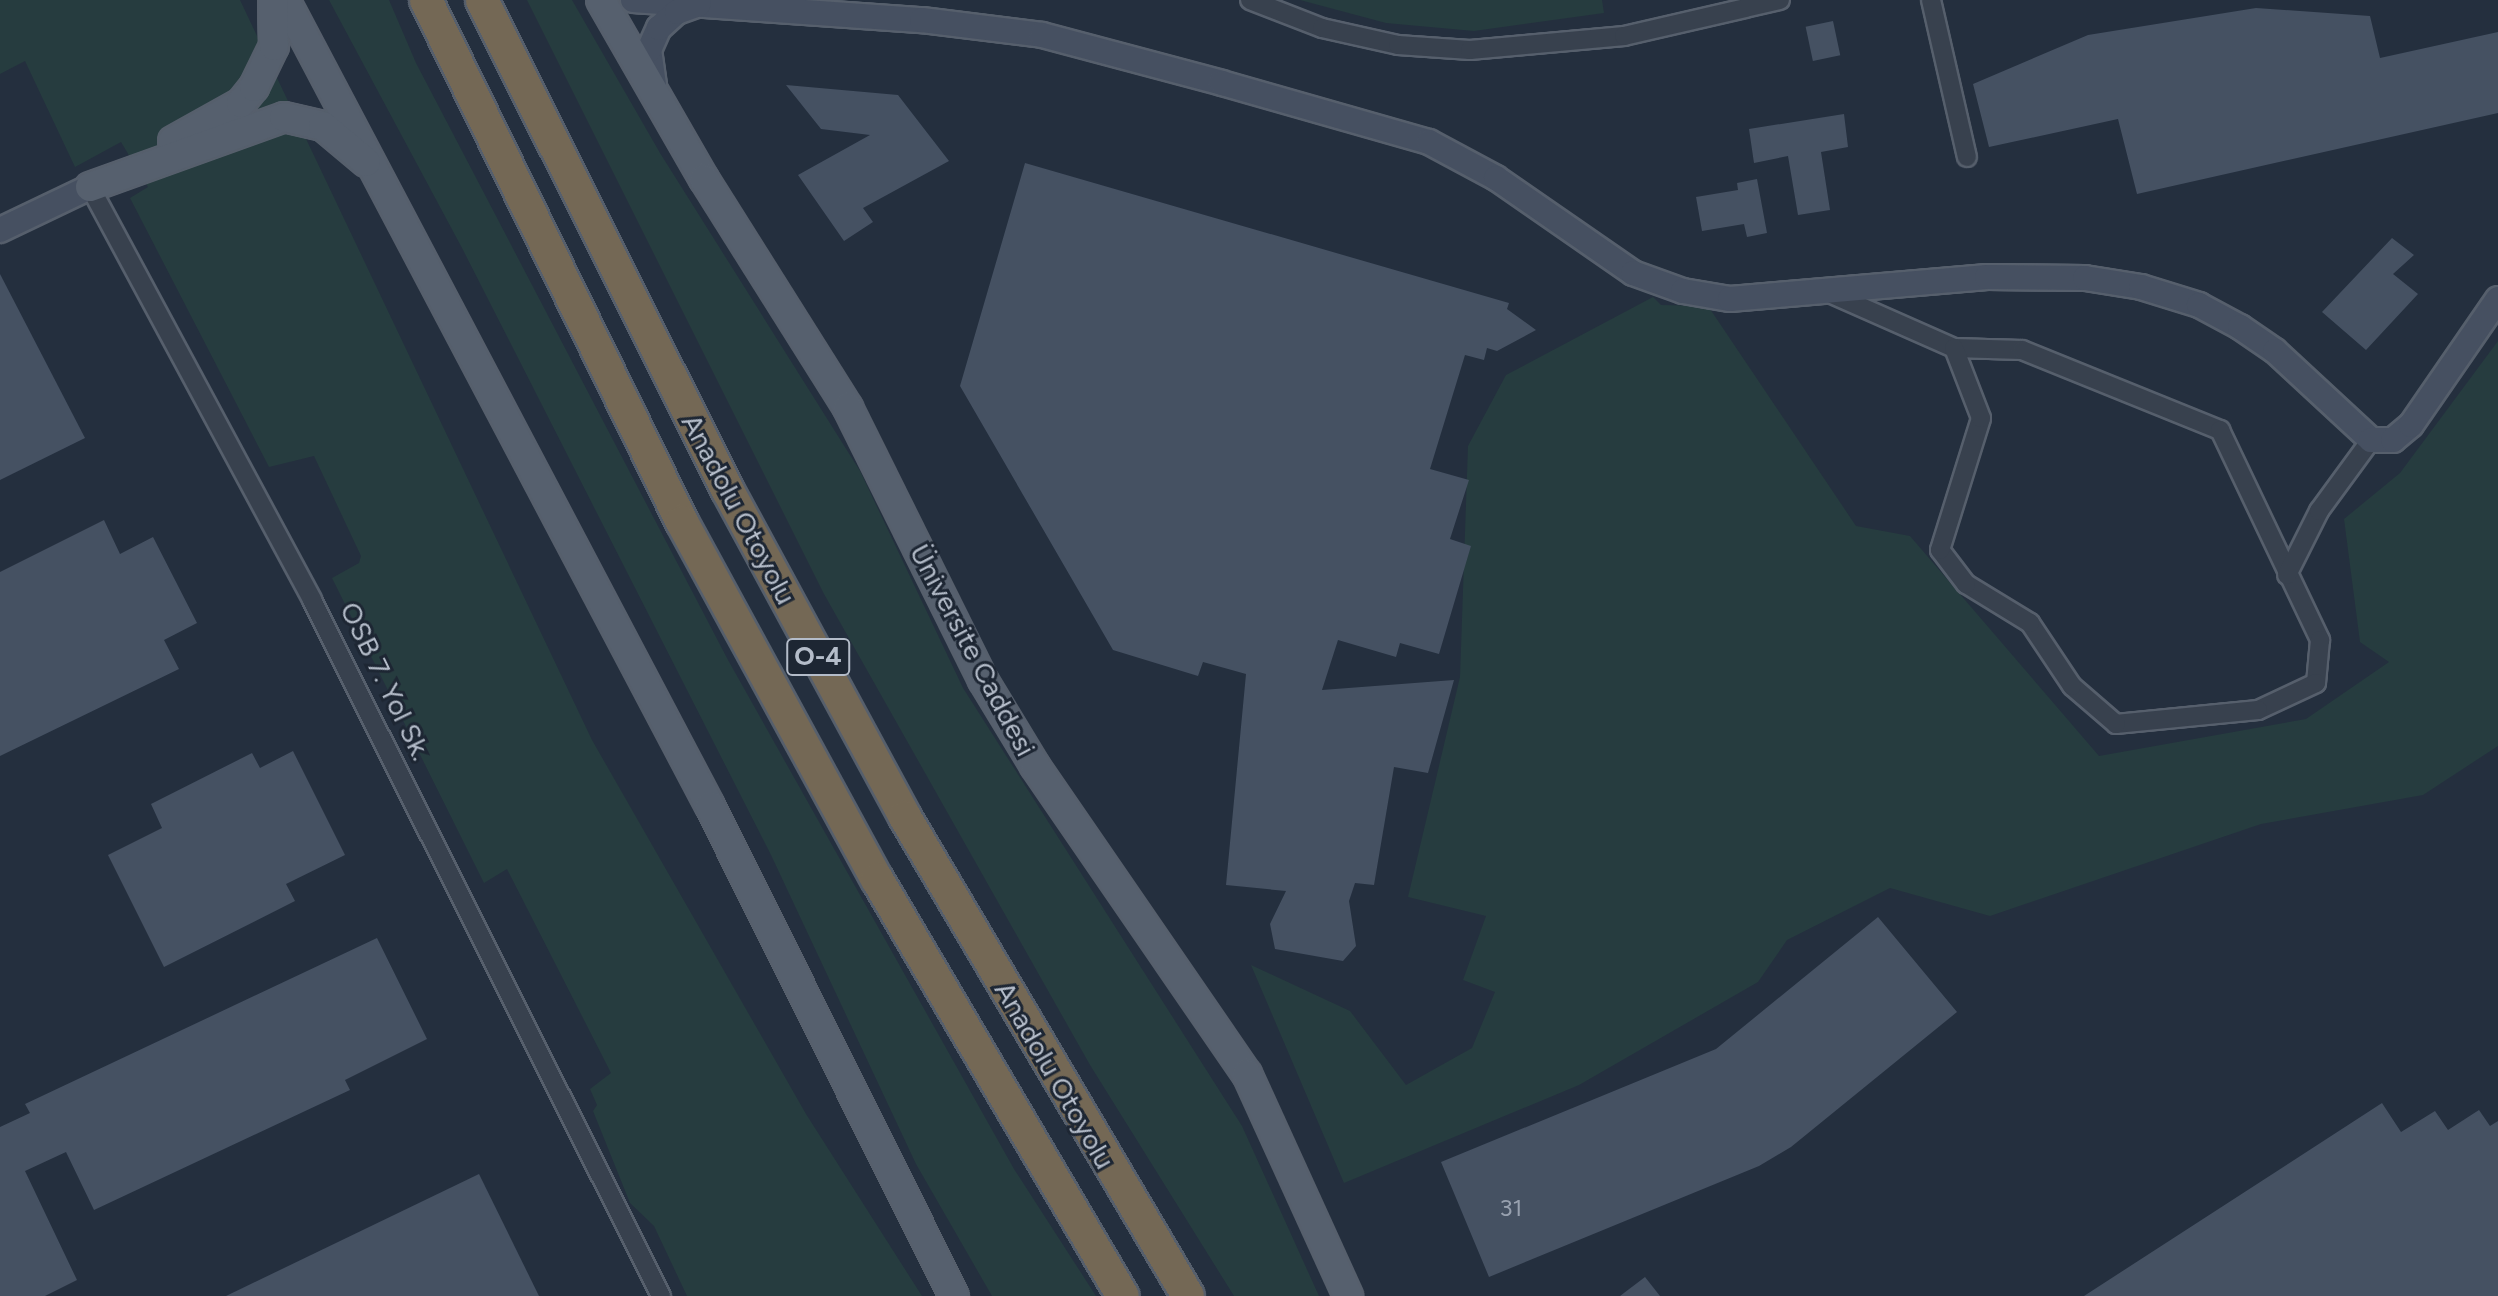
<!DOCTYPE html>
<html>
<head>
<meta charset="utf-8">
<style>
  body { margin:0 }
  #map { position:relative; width:2498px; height:1296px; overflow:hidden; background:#242f3e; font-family:Figtree,sans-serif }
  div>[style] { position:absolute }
  .green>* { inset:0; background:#263c3f }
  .building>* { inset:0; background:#455162; transform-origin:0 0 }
  .roads { filter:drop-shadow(2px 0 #565f6c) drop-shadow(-2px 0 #565f6c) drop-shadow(0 2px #565f6c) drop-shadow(0 -2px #565f6c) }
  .street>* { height:18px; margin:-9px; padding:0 9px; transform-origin:9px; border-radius:9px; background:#38414e }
  .secondary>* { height:24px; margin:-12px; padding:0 12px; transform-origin:12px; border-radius:12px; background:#465061 }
  .primary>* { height:28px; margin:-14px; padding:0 14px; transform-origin:14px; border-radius:14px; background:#56606e }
  .highway>* { height:32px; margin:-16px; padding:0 16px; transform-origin:16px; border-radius:16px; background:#746855 }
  span { translate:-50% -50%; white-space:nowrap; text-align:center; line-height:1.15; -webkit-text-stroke:6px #1d2633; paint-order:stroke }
  .number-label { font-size:24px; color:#98a1af }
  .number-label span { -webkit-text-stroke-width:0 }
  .shield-label span { padding:2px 6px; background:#1d2633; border:2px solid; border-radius:6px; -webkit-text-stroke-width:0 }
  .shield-label { font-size:26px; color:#b4bcc9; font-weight:700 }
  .street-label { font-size:28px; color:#b4bcc9 }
</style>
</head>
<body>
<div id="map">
  <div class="green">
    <div style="clip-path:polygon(0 0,240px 0,592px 740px,806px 1114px,922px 1296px,687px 1296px,654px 1226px,630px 1203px,593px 1111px,597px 1105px,590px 1089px,611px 1073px,507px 869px,484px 883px,332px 578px,359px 563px,361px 556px,314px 456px,269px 467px,130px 198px,148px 187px,121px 142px,75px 167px,25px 61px,0 74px)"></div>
    <div style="clip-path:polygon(329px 0,389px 0,416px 63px,728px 660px,1014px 1169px,1096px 1296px,992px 1296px,916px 1164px,771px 855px,462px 248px)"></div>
    <div style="clip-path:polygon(527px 0,572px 0,660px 153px,860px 471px,963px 688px,1242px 1126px,1319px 1296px,1234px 1296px,1090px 1065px,824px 594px)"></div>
    <div style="clip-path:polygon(1300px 0,1602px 0,1604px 13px,1474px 31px,1386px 23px)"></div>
    <div style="clip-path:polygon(1653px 297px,1661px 305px,1708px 306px,1856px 526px,1910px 536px,2099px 756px,2306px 719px,2389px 662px,2360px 642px,2344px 519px,2400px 473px,2498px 341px,2498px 746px,2423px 795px,2261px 824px,1990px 916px,1890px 888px,1787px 940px,1758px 982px,1579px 1085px,1344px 1183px,1251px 965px,1350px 1011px,1406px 1085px,1472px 1048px,1495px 992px,1463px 980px,1486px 916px,1408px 897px,1460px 677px,1468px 446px,1506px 375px)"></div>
  </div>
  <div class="building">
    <div style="clip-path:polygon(2256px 8px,2370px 16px,2380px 58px,2498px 32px,2498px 113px,2137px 194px,2118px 119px,1989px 147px,1973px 84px,2088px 35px)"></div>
    <div style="left:1833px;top:21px;width:35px;height:28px;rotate:78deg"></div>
    <div style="clip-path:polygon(786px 85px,898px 95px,949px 161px,863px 208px,873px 222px,844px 241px,798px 175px,870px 135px,821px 129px)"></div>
    <div style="clip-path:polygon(1844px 114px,1848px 147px,1821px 152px,1830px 210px,1798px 215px,1788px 156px,1754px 163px,1749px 129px)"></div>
    <div style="clip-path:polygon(1025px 163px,1509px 303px,1507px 309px,1536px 330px,1497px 351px,1487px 348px,1484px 360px,1465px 355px,1430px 469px,1469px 480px,1450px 539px,1471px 546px,1439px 654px,1400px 643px,1396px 657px,1338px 640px,1322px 690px,1454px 680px,1428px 773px,1394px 767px,1374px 885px,1355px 883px,1349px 901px,1356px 946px,1343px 961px,1275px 949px,1270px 924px,1286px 891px,1226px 885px,1246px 674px,1203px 662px,1198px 676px,1113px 650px,960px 386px)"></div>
    <div style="clip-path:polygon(1757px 179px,1767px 233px,1747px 237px,1744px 224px,1702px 231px,1696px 197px,1738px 190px,1737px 183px)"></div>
    <div style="clip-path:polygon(2392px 238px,2414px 255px,2393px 274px,2418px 294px,2366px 350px,2322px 312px)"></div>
    <div style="clip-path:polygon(0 274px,85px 438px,0 480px)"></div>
    <div style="clip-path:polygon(104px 520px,120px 554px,153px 537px,197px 623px,164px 640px,179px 669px,0 756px,0 572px)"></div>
    <div style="clip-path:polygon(293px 751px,345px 855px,286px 884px,295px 901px,164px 967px,108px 855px,162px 828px,151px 804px,252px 753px,260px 768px)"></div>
    <div style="clip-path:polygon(1878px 917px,1957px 1012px,1791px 1147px,1759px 1166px,1489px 1277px,1441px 1162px,1716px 1049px)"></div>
    <div style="clip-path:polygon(377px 938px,427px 1039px,345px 1080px,350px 1090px,94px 1210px,66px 1152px,25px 1171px,77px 1280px,45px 1296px,0 1296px,0 1127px,30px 1113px,25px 1104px)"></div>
    <div style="clip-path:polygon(2382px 1103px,2401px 1132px,2435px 1111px,2448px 1130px,2479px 1110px,2490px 1126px,2498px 1121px,2498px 1296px,2084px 1296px)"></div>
    <div style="clip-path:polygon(479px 1174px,539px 1296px,226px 1296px)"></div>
    <div style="clip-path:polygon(1645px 1277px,1660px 1296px,1620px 1296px)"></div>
  </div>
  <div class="roads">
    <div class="street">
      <div style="left:1250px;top:0;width:77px;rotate:21.3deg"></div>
      <div style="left:1322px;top:28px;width:78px;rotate:12.6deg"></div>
      <div style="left:1398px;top:45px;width:72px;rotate:4deg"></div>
      <div style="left:1470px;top:50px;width:155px;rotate:-5.2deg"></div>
      <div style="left:1624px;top:36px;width:160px;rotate:-13deg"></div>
      <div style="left:1931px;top:0;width:161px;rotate:77.1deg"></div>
      <div style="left:90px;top:187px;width:469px;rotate:61.7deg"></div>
      <div style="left:312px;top:600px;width:779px;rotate:63.37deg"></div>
      <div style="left:1825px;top:291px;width:141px;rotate:23.8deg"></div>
      <div style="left:1954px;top:348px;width:68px;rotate:1.7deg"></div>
      <div style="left:2022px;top:350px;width:214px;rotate:22deg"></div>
      <div style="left:2220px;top:430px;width:233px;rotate:64.5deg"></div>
      <div style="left:2320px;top:640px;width:43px;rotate:95.3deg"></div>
      <div style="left:2316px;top:683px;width:64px;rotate:155deg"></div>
      <div style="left:2258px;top:710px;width:143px;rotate:174.4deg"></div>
      <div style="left:2116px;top:724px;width:58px;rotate:-139.2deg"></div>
      <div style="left:2072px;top:686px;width:76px;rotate:-123.7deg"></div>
      <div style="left:2030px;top:623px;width:75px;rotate:-148.6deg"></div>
      <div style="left:1966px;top:584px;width:43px;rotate:-127.4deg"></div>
      <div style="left:1940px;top:550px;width:138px;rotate:-72.7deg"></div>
      <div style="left:1981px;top:418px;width:75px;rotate:-111.1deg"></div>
      <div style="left:2287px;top:575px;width:72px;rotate:-63.4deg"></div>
      <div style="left:2319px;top:511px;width:88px;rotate:-53.8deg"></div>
    </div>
    <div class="secondary">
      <div style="left:633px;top:0;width:290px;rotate:4deg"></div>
      <div style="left:922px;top:20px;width:121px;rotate:7.1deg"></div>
      <div style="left:1042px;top:35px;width:186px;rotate:14.9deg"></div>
      <div style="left:1222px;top:83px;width:215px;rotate:15.9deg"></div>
      <div style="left:1429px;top:142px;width:76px;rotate:28.2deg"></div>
      <div style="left:1496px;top:178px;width:167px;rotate:34.7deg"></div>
      <div style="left:1633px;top:273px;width:53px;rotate:19.8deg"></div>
      <div style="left:1683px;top:291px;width:48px;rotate:9.7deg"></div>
      <div style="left:1730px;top:299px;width:258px;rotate:-4.9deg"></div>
      <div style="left:1987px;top:277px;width:98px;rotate:0.6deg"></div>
      <div style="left:2085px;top:278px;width:57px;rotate:9.1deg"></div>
      <div style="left:2141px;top:287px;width:61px;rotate:17.2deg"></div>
      <div style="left:2199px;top:305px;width:47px;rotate:28.2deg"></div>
      <div style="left:2240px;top:327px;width:42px;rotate:34.4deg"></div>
      <div style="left:2275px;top:351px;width:131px;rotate:42.8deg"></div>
      <div style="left:2371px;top:440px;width:22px"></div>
      <div style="left:2393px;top:440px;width:23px;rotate:-40deg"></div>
      <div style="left:2411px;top:425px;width:153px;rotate:-55.4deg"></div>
      <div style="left:654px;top:85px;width:35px;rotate:-98deg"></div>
      <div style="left:649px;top:50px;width:24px;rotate:-66deg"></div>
      <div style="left:659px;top:28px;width:24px;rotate:-42deg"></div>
      <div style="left:677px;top:12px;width:23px;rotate:-20deg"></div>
      <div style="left:0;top:230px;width:100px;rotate:-25.5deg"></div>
    </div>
    <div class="primary">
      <div style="left:285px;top:0;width:911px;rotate:62.2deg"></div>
      <div style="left:710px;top:806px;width:547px;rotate:63.53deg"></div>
      <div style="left:601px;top:0;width:207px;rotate:60.1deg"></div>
      <div style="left:704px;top:179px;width:271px;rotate:57.8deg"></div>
      <div style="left:848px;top:408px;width:304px;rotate:63.6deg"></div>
      <div style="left:983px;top:680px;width:100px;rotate:58.8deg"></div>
      <div style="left:1035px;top:766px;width:374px;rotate:55.5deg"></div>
      <div style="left:1247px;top:1074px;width:244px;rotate:65.5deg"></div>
      <div style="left:173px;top:141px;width:78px;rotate:-29.2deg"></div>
      <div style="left:241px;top:103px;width:21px;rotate:-51deg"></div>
      <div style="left:254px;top:87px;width:46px;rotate:-64deg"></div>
      <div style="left:274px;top:46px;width:46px;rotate:-91.2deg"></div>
      <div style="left:90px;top:187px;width:206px;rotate:-19.8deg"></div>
      <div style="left:284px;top:117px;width:40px;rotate:13deg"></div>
      <div style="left:323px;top:126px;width:56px;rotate:39.9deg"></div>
    </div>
    <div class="highway">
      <div style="left:426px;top:0;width:581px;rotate:63.88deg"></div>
      <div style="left:682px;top:522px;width:407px;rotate:61.4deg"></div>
      <div style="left:877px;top:879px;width:484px;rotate:59.5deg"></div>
      <div style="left:482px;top:0;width:547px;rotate:63.39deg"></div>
      <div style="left:727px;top:489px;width:373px;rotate:61.5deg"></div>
      <div style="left:905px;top:817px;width:556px;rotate:59.42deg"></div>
    </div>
  </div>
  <div class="number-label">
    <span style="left:1511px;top:1208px">31</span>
  </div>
  <div class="shield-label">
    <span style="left:818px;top:657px">O-4</span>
  </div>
  <div class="street-label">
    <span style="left:739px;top:509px;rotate:62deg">Anadolu Otoyolu</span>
    <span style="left:973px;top:650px;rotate:62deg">Üniversite Caddesi</span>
    <span style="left:386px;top:681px;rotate:64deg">OSB 7. Yol Sk.</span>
    <span style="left:1055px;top:1075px;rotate:60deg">Anadolu Otoyolu</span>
  </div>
</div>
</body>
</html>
